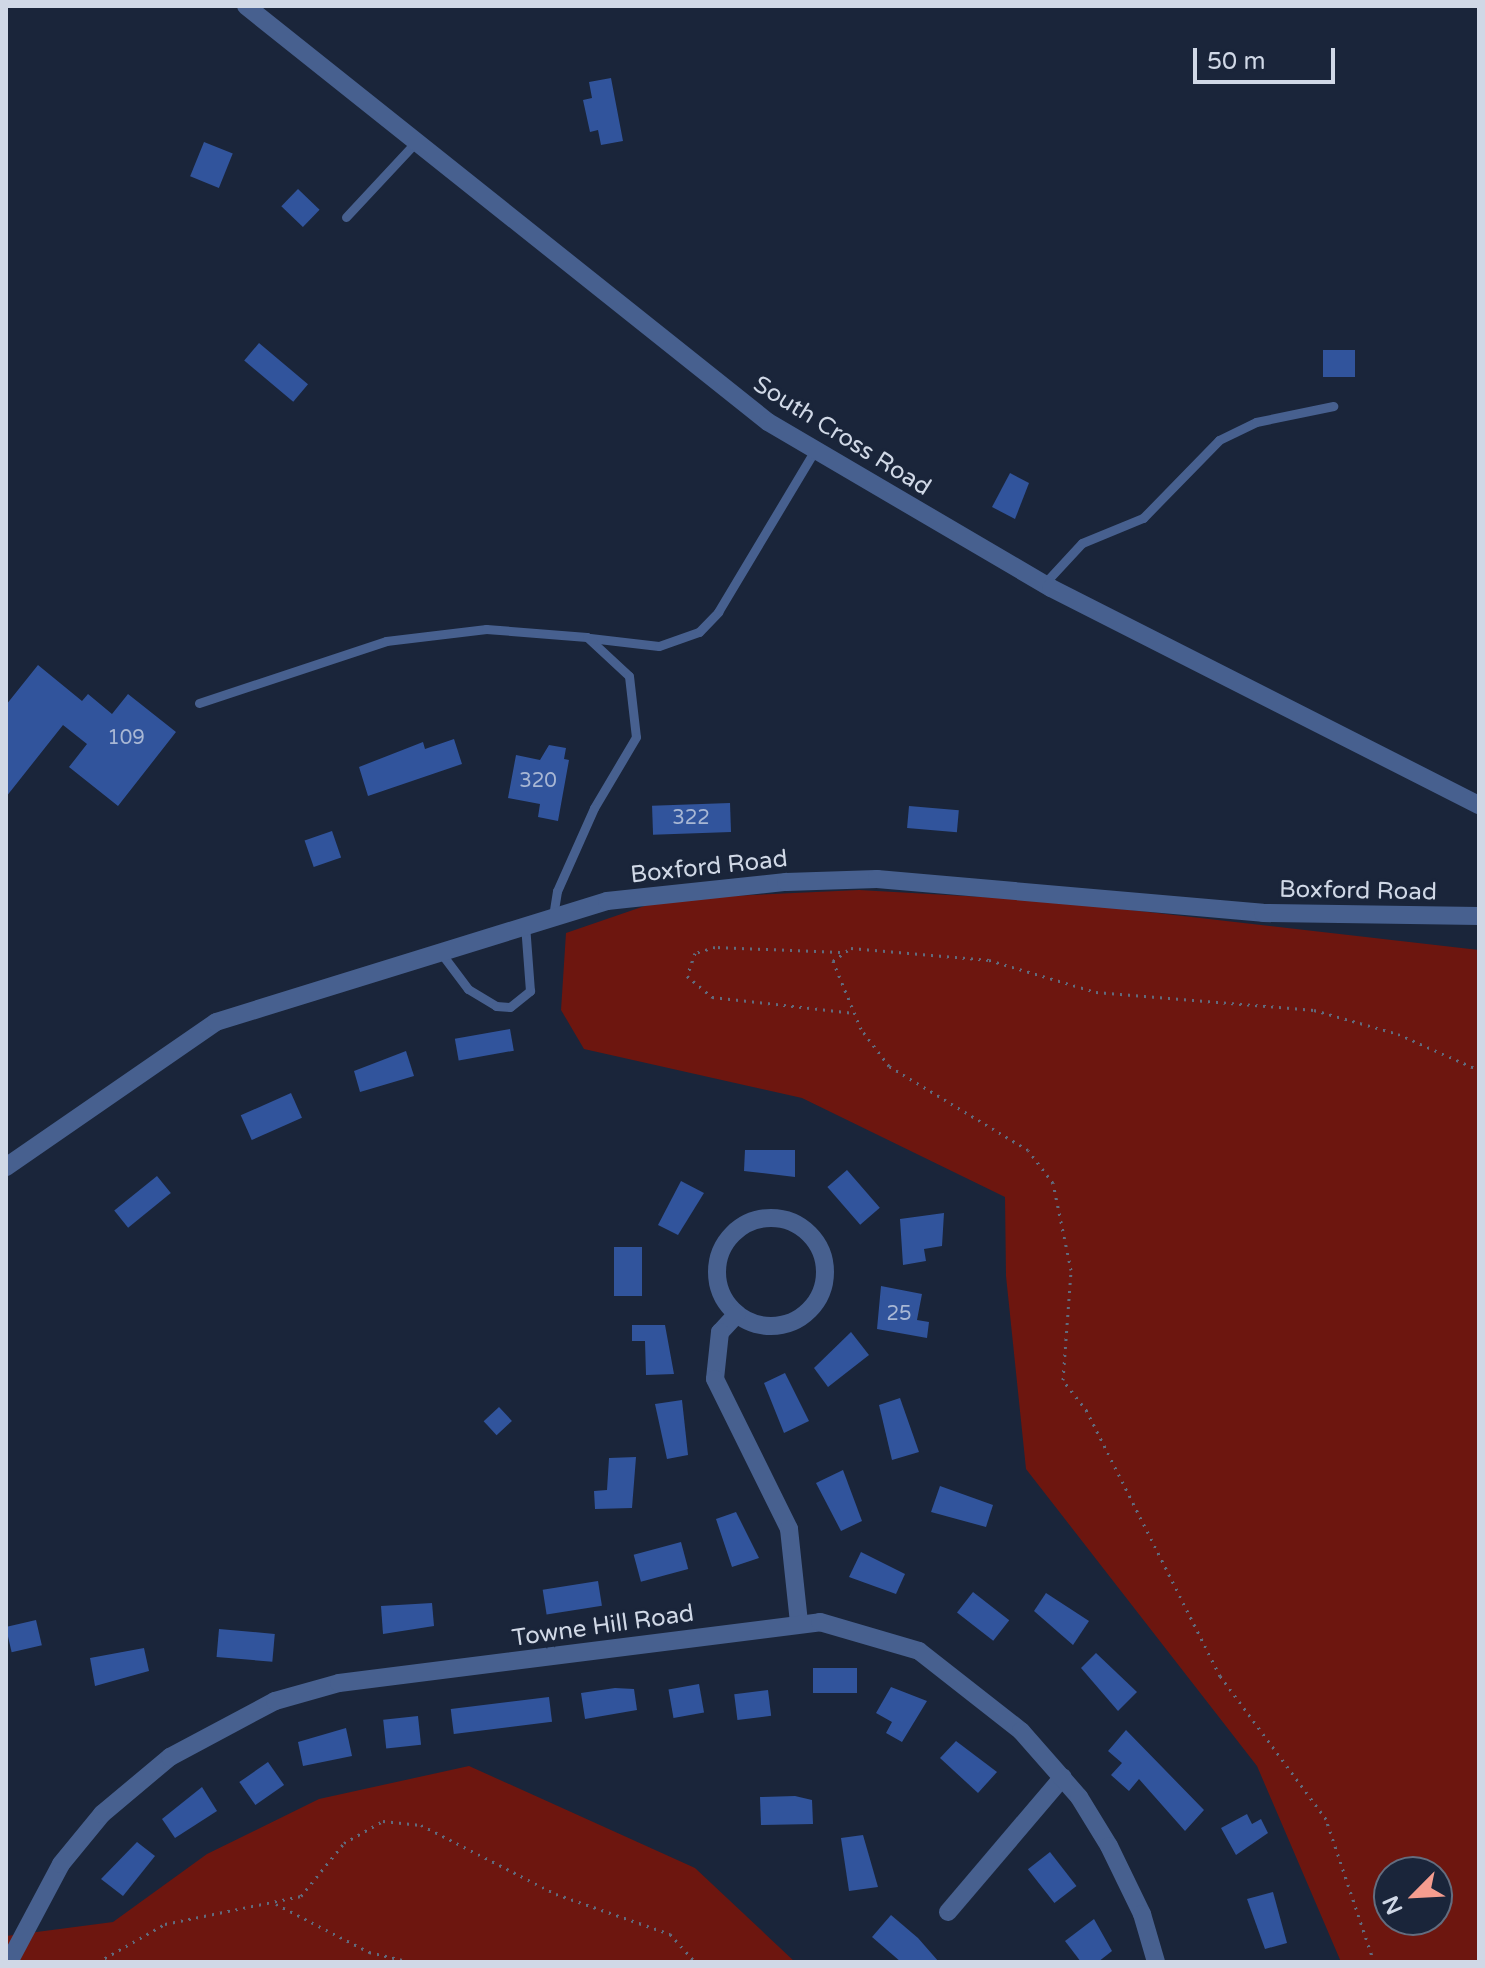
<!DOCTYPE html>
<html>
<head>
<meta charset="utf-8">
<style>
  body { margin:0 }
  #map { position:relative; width:1485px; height:1968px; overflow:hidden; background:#1a253a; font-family:"Varela Round",sans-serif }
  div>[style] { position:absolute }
  .green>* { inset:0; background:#6d160f }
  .building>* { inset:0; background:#31549c; transform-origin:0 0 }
  .path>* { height:3px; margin-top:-1.5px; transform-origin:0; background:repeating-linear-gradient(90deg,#616b7d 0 2px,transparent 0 8px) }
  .service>* { height:9px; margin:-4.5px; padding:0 4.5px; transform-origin:4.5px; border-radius:4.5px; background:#47608f }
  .minor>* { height:18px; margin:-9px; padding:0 9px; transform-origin:9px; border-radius:9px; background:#47608f }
  .minor>.ring { margin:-9px; padding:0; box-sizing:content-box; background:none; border:18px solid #47608f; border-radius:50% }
  span { translate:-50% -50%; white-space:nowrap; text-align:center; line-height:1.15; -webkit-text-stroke:6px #1a253a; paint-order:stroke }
  .number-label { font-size:20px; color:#a8b7d4 }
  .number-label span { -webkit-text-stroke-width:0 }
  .street-label { font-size:24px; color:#d0d8e6 }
  .frame { position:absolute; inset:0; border:8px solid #d0d8e6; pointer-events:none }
  .north { position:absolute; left:1373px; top:1856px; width:80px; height:80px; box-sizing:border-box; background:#1a253a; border:2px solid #636d7f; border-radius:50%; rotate:246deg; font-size:22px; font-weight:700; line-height:32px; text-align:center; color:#d0d8e6 }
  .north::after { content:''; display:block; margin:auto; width:28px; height:36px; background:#f59d8f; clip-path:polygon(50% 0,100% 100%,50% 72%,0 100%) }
  .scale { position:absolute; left:1193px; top:48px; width:142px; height:36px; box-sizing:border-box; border:4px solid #d0d8e6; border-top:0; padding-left:10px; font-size:24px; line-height:28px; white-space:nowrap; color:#d0d8e6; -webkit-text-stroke:6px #1a253a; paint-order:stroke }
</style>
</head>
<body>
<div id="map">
  <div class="green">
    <div style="clip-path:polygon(evenodd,859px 890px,1052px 901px,1479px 950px,1479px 1962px,1341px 1962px,1257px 1766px,1026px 1469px,1006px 1276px,1005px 1197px,802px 1098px,584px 1049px,561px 1010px,566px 933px,665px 899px,859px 890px,1389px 1872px,1437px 1872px,1437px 1920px,1389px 1920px,1389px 1872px)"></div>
    <div style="clip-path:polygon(469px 1766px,695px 1868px,795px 1962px,6px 1962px,6px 1936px,113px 1922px,207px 1854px,319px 1799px)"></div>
  </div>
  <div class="building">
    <div style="clip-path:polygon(611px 78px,623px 141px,601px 145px,598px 130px,590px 132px,583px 100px,592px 98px,589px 82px)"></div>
    <div style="left:204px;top:142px;width:31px;height:37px;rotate:22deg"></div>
    <div style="left:298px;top:189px;width:30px;height:24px;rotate:44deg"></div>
    <div style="left:259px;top:343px;width:64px;height:23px;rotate:40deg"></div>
    <div style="left:1355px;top:350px;width:27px;height:32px;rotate:90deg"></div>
    <div style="clip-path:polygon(1010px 473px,1029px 483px,1015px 519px,992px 507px)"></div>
    <div style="clip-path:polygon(38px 665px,82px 701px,88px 694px,112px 714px,128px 694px,176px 732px,118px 806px,69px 767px,87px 744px,63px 725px,6px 797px,6px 705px)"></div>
    <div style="clip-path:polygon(454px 739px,462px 764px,368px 796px,359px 767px,423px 742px,425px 749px)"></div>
    <div style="clip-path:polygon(549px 745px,566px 748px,564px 759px,569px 760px,558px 821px,538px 817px,540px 804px,508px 798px,516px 755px,540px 760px)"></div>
    <div style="left:730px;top:803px;width:29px;height:78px;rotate:88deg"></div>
    <div style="left:909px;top:806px;width:50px;height:22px;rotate:5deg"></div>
    <div style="left:332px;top:831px;width:28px;height:29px;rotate:71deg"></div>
    <div style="left:510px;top:1029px;width:22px;height:56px;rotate:80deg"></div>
    <div style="clip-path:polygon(406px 1051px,414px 1076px,360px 1092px,354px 1071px)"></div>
    <div style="left:291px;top:1093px;width:27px;height:55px;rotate:66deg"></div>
    <div style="clip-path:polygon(745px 1150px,795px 1150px,795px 1177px,744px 1171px)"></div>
    <div style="left:847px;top:1170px;width:50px;height:26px;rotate:49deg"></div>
    <div style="left:157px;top:1176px;width:22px;height:55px;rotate:51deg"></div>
    <div style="clip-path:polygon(681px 1181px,704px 1193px,678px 1235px,658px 1225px)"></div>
    <div style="clip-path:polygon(944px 1213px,942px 1246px,924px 1249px,926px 1261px,903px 1265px,900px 1219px)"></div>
    <div style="left:614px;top:1247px;width:28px;height:49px"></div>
    <div style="clip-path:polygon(881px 1286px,922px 1294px,917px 1320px,929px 1322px,927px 1338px,877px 1329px)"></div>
    <div style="clip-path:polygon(632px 1325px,665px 1325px,674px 1374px,646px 1375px,645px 1341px,632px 1341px)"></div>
    <div style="clip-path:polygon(851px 1332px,869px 1355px,828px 1387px,814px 1368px)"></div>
    <div style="clip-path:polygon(785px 1373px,809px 1421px,784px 1433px,764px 1383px)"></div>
    <div style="clip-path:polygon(900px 1398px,919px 1452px,892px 1460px,879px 1405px)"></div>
    <div style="clip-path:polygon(682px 1400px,688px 1455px,667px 1459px,655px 1404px)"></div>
    <div style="left:499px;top:1407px;width:19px;height:21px;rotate:47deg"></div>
    <div style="clip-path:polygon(636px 1457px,632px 1508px,595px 1509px,594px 1491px,607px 1490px,609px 1458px)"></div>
    <div style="clip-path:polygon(843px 1470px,862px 1521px,841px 1531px,816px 1483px)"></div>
    <div style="clip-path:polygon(940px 1486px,993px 1505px,986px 1527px,931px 1512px)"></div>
    <div style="clip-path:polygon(736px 1512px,759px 1558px,732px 1567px,716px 1519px)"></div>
    <div style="left:681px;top:1542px;width:28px;height:49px;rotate:75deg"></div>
    <div style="clip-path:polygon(861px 1552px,905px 1574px,896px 1594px,849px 1577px)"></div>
    <div style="left:598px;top:1581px;width:25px;height:56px;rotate:81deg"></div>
    <div style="left:973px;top:1592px;width:46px;height:26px;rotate:38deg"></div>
    <div style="clip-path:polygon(1046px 1593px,1089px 1621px,1073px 1645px,1034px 1611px)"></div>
    <div style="clip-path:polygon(432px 1603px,434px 1626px,383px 1634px,381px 1606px)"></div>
    <div style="left:36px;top:1620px;width:26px;height:31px;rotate:77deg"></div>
    <div style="left:219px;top:1629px;width:56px;height:28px;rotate:5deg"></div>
    <div style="clip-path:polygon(144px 1648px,149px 1671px,95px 1686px,90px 1658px)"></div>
    <div style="clip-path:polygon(1096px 1653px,1137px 1692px,1118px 1711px,1081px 1668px)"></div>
    <div style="left:813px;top:1668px;width:44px;height:25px"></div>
    <div style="left:699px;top:1684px;width:29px;height:31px;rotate:80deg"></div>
    <div style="clip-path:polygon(891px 1687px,927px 1701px,902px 1742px,886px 1733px,892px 1722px,876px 1713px)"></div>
    <div style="clip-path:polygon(615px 1688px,634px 1689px,637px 1710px,585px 1719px,581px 1693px)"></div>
    <div style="left:768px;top:1690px;width:26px;height:34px;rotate:83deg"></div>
    <div style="left:549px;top:1697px;width:25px;height:99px;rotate:83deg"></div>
    <div style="left:418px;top:1716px;width:29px;height:35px;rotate:84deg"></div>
    <div style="clip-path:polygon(346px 1728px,352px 1756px,303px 1766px,298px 1742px)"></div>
    <div style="clip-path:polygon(1126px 1730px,1204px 1810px,1185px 1831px,1139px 1779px,1129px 1791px,1111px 1775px,1122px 1763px,1108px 1751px)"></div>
    <div style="clip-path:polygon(956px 1741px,997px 1772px,978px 1793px,940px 1758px)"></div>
    <div style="left:268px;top:1762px;width:28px;height:35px;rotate:55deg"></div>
    <div style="clip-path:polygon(202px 1787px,217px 1811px,175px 1838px,162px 1819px)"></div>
    <div style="clip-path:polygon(795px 1796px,812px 1800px,813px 1824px,761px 1825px,760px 1797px)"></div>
    <div style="clip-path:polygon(1247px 1814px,1252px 1824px,1261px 1819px,1268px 1833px,1236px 1855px,1221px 1828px)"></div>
    <div style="clip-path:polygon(863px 1835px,878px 1887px,849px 1891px,841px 1838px)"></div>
    <div style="clip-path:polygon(137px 1842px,155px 1856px,123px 1896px,101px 1879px)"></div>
    <div style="left:1050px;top:1852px;width:43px;height:28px;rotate:52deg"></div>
    <div style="clip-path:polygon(1273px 1892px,1287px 1943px,1265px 1949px,1247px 1899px)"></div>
    <div style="clip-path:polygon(891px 1915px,918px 1938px,939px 1962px,901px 1962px,872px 1937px)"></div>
    <div style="clip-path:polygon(1094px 1919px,1112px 1951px,1098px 1962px,1081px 1962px,1065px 1941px)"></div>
  </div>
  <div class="path">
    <div style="left:840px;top:952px;width:125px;rotate:-177.7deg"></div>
    <div style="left:715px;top:947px;width:21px;rotate:163deg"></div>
    <div style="left:695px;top:953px;width:24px;rotate:109deg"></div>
    <div style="left:687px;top:976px;width:33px;rotate:40deg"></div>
    <div style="left:712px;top:997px;width:143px;rotate:6.4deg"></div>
    <div style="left:276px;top:1904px;width:105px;rotate:27.3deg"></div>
    <div style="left:369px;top:1952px;width:43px;rotate:13.4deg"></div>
    <div style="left:98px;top:1962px;width:77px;rotate:-29.6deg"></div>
    <div style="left:165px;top:1924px;width:139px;rotate:-11.6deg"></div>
    <div style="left:301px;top:1896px;width:68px;rotate:-50.9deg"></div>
    <div style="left:344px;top:1843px;width:45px;rotate:-29.4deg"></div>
    <div style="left:383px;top:1821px;width:38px;rotate:6deg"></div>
    <div style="left:421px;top:1825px;width:152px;rotate:27.1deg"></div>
    <div style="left:556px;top:1894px;width:121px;rotate:19.3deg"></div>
    <div style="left:670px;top:1934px;width:38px;rotate:48deg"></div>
    <div style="left:1374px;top:1962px;width:151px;rotate:-108.6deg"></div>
    <div style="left:1326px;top:1819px;width:178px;rotate:-126.5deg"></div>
    <div style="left:1220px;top:1676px;width:297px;rotate:-116.7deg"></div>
    <div style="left:1087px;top:1411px;width:39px;rotate:-128deg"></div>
    <div style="left:1063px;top:1380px;width:110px;rotate:-85.8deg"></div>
    <div style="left:1071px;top:1270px;width:89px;rotate:-101.7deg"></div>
    <div style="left:1053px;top:1183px;width:41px;rotate:-127.1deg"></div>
    <div style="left:1028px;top:1150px;width:162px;rotate:-148.9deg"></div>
    <div style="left:889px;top:1066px;width:46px;rotate:-127.1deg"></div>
    <div style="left:861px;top:1029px;width:74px;rotate:-112.4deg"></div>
    <div style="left:833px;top:961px;width:22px;rotate:-36deg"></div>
    <div style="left:851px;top:948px;width:139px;rotate:5deg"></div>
    <div style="left:989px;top:960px;width:112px;rotate:16.7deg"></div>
    <div style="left:1096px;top:992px;width:219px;rotate:4.7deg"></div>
    <div style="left:1314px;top:1010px;width:87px;rotate:15.9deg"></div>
    <div style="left:1398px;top:1034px;width:89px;rotate:24deg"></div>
  </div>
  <div class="service">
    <div style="left:346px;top:217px;width:101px;rotate:-47deg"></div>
    <div style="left:1044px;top:584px;width:56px;rotate:-47.2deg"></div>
    <div style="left:1082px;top:543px;width:66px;rotate:-22.3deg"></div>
    <div style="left:1143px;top:518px;width:109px;rotate:-45.7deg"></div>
    <div style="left:1219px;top:440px;width:41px;rotate:-25.9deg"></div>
    <div style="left:1256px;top:422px;width:79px;rotate:-11.7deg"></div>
    <div style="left:590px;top:638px;width:69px;rotate:6.6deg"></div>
    <div style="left:659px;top:646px;width:42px;rotate:-19.3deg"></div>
    <div style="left:699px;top:632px;width:28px;rotate:-46deg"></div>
    <div style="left:718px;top:612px;width:189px;rotate:-59.1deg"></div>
    <div style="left:199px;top:703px;width:197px;rotate:-18.3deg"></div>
    <div style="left:386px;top:641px;width:101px;rotate:-6.8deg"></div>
    <div style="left:486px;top:629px;width:101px;rotate:4.5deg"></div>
    <div style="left:587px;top:637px;width:57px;rotate:42.9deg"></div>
    <div style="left:629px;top:676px;width:61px;rotate:83.5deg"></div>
    <div style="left:636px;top:737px;width:82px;rotate:120.6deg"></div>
    <div style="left:594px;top:808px;width:91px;rotate:114deg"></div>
    <div style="left:557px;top:891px;width:25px;rotate:99deg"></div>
    <div style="left:441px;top:953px;width:45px;rotate:53.1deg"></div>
    <div style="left:468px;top:989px;width:33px;rotate:31deg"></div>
    <div style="left:496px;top:1006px;width:14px;rotate:4deg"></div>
    <div style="left:510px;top:1007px;width:26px;rotate:-39deg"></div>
    <div style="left:530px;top:991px;width:67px;rotate:-94.3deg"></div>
  </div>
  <div class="minor">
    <div style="left:246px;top:6px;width:667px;rotate:38.55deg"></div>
    <div style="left:768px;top:422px;width:328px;rotate:30.4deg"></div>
    <div style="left:1051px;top:588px;width:480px;rotate:26.9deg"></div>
    <div style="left:6px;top:1167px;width:255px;rotate:-34.6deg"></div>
    <div style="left:216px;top:1022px;width:409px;rotate:-17.2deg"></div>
    <div style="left:607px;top:901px;width:180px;rotate:-6.1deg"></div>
    <div style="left:786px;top:882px;width:91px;rotate:-1.9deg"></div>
    <div style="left:877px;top:879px;width:387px;rotate:5deg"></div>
    <div style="left:1263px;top:913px;width:216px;rotate:0.8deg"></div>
    <div class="ring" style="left:717px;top:1218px;width:90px;height:90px"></div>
    <div style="left:737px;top:1314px;width:25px;rotate:133deg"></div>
    <div style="left:720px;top:1332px;width:47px;rotate:96.1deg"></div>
    <div style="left:715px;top:1379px;width:167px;rotate:63.7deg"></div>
    <div style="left:789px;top:1529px;width:94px;rotate:83.9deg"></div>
    <div style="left:948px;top:1912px;width:177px;rotate:-49.6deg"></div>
    <div style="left:9px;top:1962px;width:111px;rotate:-62deg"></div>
    <div style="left:61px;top:1864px;width:65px;rotate:-50.6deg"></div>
    <div style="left:102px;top:1814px;width:89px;rotate:-40deg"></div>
    <div style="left:170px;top:1757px;width:119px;rotate:-28.1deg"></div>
    <div style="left:275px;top:1701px;width:66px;rotate:-15.7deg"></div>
    <div style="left:339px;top:1683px;width:485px;rotate:-7.2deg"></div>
    <div style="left:820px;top:1622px;width:103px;rotate:16.3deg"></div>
    <div style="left:919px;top:1651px;width:130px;rotate:38.1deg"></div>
    <div style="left:1021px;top:1731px;width:88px;rotate:48.7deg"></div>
    <div style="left:1079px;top:1797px;width:57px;rotate:58.5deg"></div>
    <div style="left:1109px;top:1846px;width:76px;rotate:64.1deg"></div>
    <div style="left:1142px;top:1914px;width:50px;rotate:73.7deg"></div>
  </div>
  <div class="number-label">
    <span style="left:126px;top:738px">109</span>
    <span style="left:538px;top:781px">320</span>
    <span style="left:691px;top:818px">322</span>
    <span style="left:899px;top:1314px">25</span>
  </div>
  <div class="street-label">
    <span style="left:842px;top:436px;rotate:32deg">South Cross Road</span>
    <span style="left:709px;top:867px;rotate:-6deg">Boxford Road</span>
    <span style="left:1358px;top:891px;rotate:1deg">Boxford Road</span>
    <span style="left:603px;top:1626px;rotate:-8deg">Towne Hill Road</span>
  </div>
  <div class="frame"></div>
  <div class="north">N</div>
  <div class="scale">50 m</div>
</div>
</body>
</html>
